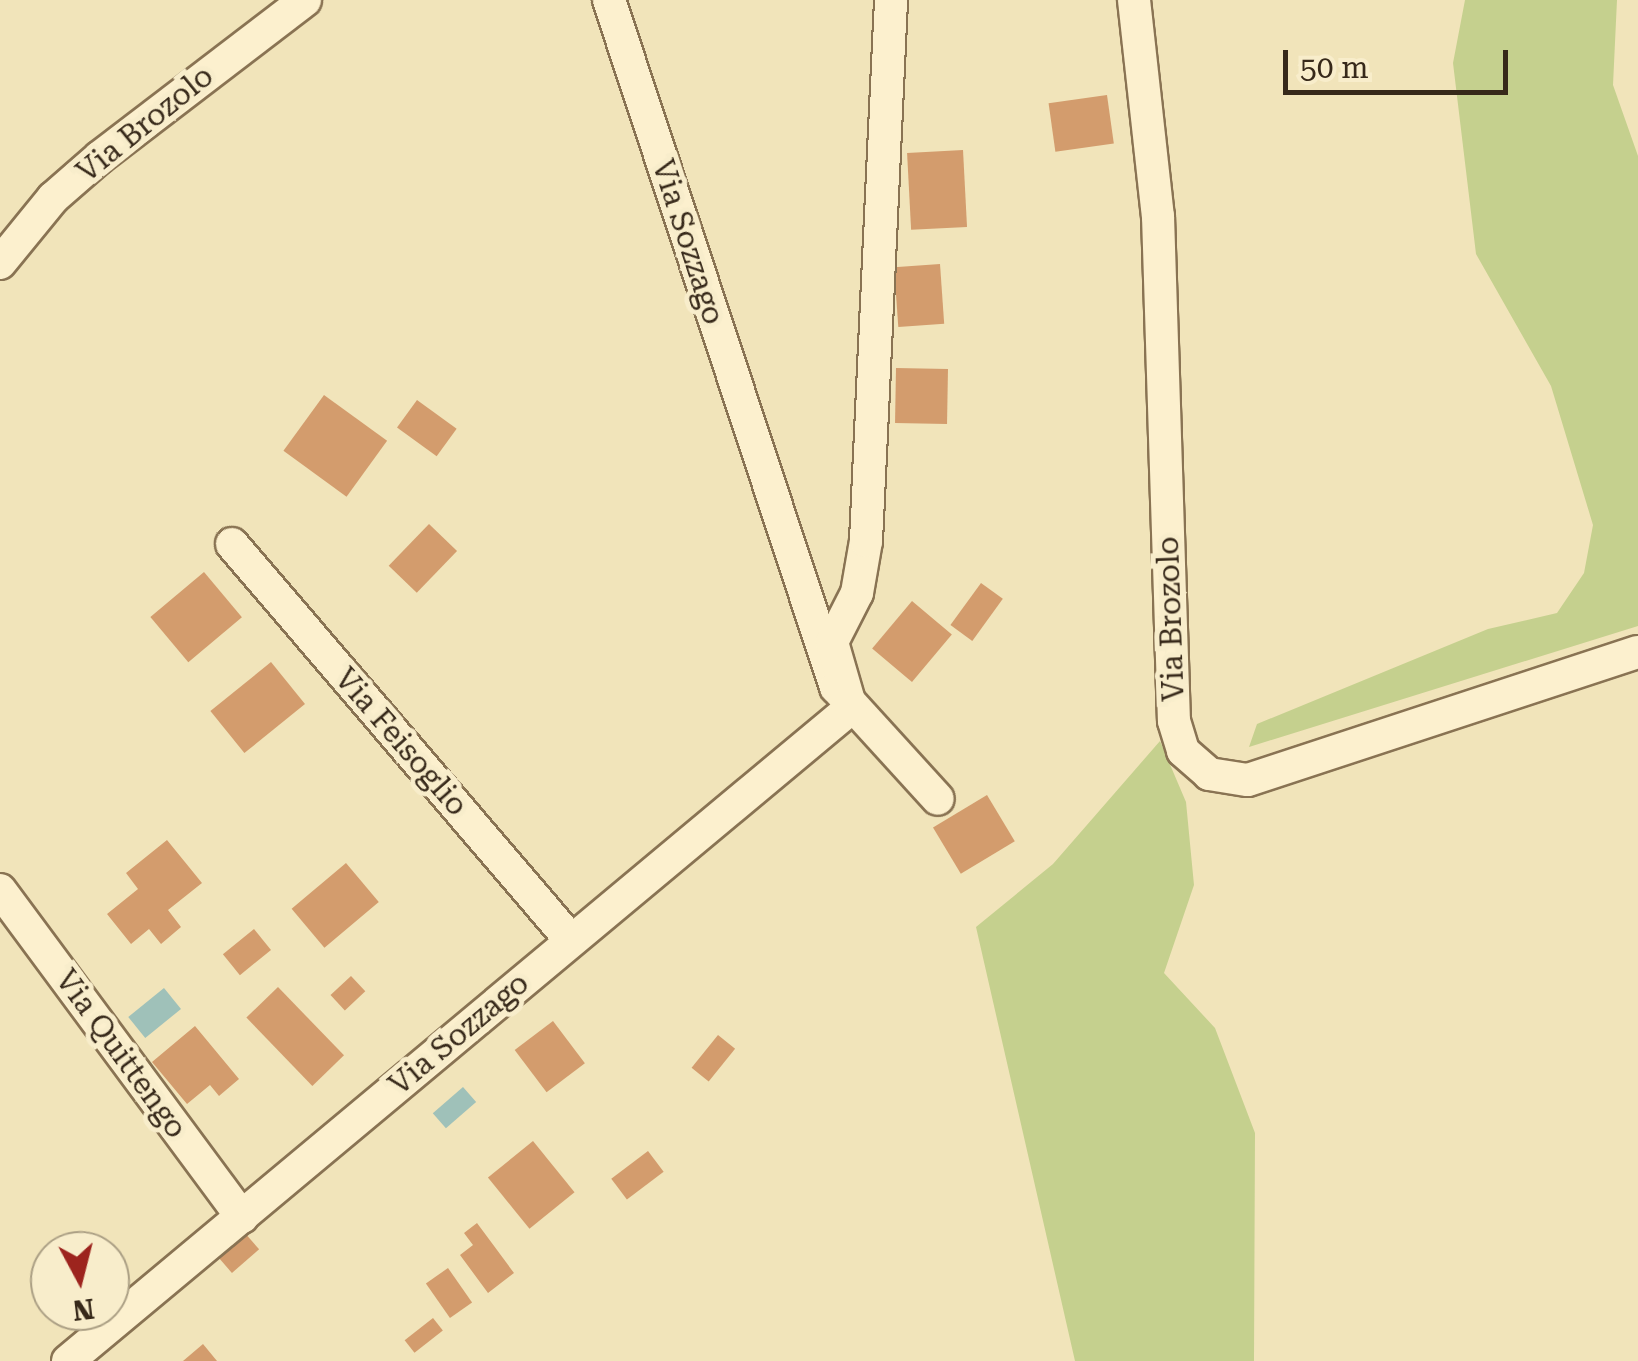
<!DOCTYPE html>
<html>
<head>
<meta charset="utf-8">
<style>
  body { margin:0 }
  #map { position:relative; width:1638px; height:1361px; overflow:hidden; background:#f1e4ba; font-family:"Roboto Serif",serif }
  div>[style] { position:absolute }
  .green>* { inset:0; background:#c5d08e }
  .water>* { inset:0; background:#9fc1b9; transform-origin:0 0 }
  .building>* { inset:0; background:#d39c6d; transform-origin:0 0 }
  .roads { filter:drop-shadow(2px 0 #897353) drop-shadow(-2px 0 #897353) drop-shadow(0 2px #897353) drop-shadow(0 -2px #897353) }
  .minor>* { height:32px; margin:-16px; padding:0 16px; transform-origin:16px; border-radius:16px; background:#fcf0ce }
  span { translate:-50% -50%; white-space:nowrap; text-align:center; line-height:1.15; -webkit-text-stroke:10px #f8edcb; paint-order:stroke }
  .street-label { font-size:30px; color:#37291a }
  .north { position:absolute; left:30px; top:1231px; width:100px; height:100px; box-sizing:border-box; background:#f8edcb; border:2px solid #ab9f84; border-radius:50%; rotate:173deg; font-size:28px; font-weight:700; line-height:40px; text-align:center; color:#37291a }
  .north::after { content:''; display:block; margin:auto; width:35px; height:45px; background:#9d241e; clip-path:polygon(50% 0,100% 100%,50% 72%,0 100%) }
  .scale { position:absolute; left:1283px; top:50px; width:225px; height:45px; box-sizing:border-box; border:5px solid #37291a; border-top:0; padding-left:12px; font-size:30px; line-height:35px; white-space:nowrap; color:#37291a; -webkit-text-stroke:8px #f8edcb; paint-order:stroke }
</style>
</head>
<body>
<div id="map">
  <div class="green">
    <div style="clip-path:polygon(1465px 0,1617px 0,1613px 85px,1638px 156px,1638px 626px,1249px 747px,1257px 724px,1488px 629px,1557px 613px,1584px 573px,1593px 525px,1551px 386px,1476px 254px,1453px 63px)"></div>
    <div style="clip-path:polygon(1160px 741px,1186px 802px,1194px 885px,1164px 973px,1215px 1028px,1255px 1133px,1254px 1361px,1075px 1361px,976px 927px,1053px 864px)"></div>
  </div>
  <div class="water">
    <div style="left:164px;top:988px;width:27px;height:46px;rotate:51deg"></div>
    <div style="left:463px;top:1087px;width:20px;height:40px;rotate:49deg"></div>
  </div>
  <div class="building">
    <div style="left:1107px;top:95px;width:49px;height:59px;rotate:82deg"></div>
    <div style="left:963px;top:150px;width:77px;height:56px;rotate:87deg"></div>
    <div style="left:940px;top:264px;width:60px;height:46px;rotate:86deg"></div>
    <div style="left:896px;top:368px;width:52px;height:55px;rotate:1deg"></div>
    <div style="left:324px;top:395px;width:78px;height:69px;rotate:36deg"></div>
    <div style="left:417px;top:400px;width:49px;height:34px;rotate:36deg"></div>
    <div style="left:429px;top:524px;width:39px;height:58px;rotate:44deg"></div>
    <div style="left:204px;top:572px;width:59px;height:70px;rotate:50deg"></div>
    <div style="left:981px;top:583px;width:27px;height:52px;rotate:36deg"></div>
    <div style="left:912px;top:601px;width:52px;height:62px;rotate:40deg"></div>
    <div style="left:271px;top:662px;width:54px;height:78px;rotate:51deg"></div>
    <div style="left:987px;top:795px;width:54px;height:63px;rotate:59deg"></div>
    <div style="clip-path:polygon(167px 840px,202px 883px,168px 910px,181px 927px,161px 944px,149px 929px,131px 944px,107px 914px,138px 889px,126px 873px)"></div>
    <div style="left:346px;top:863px;width:51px;height:71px;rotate:50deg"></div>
    <div style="left:254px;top:929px;width:27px;height:40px;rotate:51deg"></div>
    <div style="left:351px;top:976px;width:21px;height:28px;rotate:47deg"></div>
    <div style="left:278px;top:987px;width:95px;height:44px;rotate:46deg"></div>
    <div style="left:553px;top:1021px;width:53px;height:48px;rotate:53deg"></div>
    <div style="clip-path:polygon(195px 1026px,239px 1079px,219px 1096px,210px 1085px,187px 1104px,152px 1062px)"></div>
    <div style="left:718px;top:1035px;width:22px;height:42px;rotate:39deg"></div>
    <div style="left:533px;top:1141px;width:66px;height:58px;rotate:51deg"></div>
    <div style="left:648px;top:1151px;width:26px;height:46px;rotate:53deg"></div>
    <div style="clip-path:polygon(477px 1223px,514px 1273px,488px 1293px,460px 1255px,473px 1245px,464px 1233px)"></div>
    <div style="left:244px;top:1232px;width:23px;height:36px;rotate:49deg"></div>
    <div style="left:448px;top:1268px;width:42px;height:27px;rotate:55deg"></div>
    <div style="left:433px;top:1318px;width:16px;height:36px;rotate:52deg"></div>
    <div style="clip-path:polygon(203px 1344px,217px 1361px,183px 1361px)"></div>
  </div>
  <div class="roads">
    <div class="minor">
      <div style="left:609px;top:0;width:724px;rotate:71.72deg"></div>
      <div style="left:836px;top:687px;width:151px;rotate:47.7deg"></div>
      <div style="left:1134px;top:0;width:217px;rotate:83.7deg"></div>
      <div style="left:1158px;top:216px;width:505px;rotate:88.19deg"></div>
      <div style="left:1174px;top:721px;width:31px;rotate:73deg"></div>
      <div style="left:1183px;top:751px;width:35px;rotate:41deg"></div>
      <div style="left:1209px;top:774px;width:39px;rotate:9deg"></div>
      <div style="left:1248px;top:780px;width:410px;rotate:-18.2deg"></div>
      <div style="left:0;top:263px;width:84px;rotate:-50.8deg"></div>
      <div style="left:53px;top:198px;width:62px;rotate:-41.1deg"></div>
      <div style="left:100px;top:157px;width:258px;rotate:-37.4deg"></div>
      <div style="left:232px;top:544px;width:520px;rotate:49.45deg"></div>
      <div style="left:0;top:890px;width:407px;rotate:53.5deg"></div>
      <div style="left:68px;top:1361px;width:1020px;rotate:-39.83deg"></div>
      <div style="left:851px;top:708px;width:69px;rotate:-106.1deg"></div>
      <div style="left:832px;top:642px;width:55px;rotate:-63deg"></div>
      <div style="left:857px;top:593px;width:53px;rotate:-80.2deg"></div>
      <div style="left:866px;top:541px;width:542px;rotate:-87.35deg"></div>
    </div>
  </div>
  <div class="street-label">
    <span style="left:145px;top:124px;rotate:-39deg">Via Brozolo</span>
    <span style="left:688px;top:242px;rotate:72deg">Via Sozzago</span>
    <span style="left:1171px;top:619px;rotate:-92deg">Via Brozolo</span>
    <span style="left:401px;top:742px;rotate:49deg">Via Feisoglio</span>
    <span style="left:459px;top:1034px;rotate:-40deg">Via Sozzago</span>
    <span style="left:121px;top:1054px;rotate:54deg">Via Quittengo</span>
  </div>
  <div class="north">N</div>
  <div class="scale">50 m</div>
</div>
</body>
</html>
